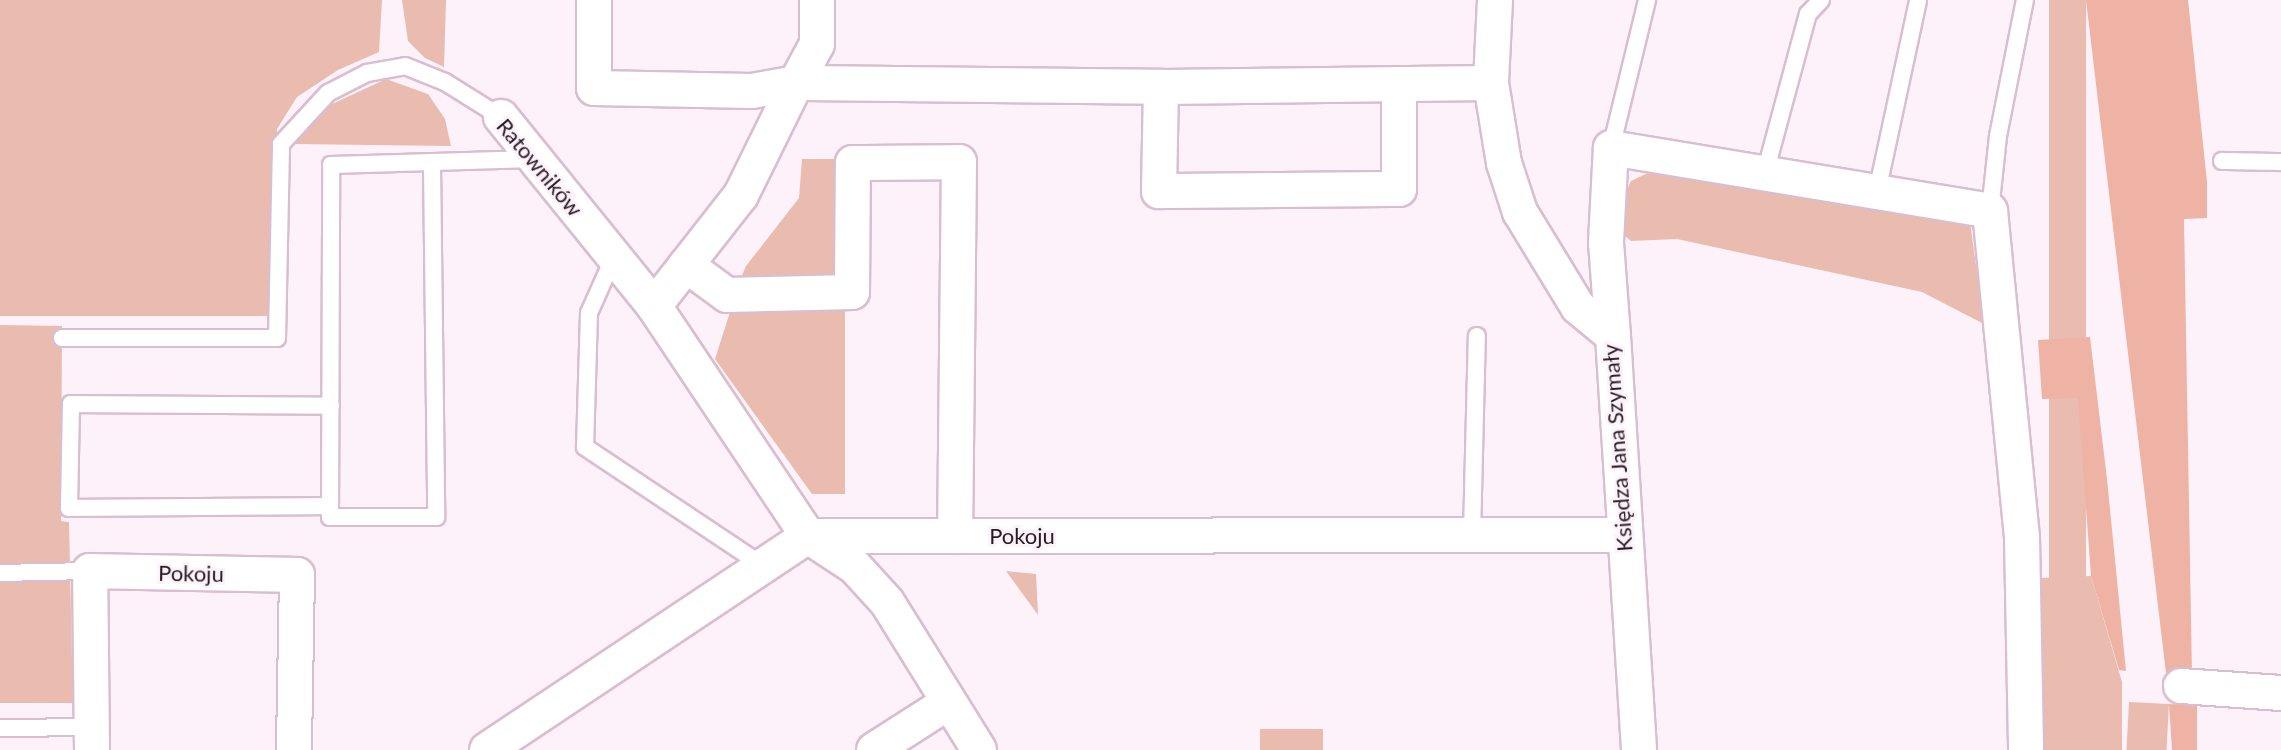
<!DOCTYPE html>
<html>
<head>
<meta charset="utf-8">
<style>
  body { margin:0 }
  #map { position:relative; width:2281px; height:750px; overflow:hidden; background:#fdf2fa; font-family:Lato,sans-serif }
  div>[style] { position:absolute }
  .green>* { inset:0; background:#eabbaf; transform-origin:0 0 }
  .forest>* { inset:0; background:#eeb3a5 }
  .roads { filter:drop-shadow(2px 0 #d9bed0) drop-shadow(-2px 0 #d9bed0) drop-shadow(0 2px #d9bed0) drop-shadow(0 -2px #d9bed0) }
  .service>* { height:16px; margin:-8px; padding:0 8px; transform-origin:8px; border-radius:8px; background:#fff }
  .minor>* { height:34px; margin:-17px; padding:0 17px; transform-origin:17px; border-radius:17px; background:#fff }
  span { translate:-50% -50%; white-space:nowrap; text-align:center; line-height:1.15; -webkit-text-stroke:6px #fdf2fa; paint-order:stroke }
  .street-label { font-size:22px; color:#261c23 }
</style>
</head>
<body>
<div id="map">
  <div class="green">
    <div style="clip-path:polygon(0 0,382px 0,379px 52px,338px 70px,297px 97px,277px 129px,273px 316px,0 316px)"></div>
    <div style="clip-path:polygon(402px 0,446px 0,444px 67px,425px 58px,408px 41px)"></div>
    <div style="left:2049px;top:0;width:37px;height:675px"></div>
    <div style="clip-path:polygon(386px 79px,428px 94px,445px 119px,451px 146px,292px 144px,330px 105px)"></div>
    <div style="clip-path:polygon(802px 159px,848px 159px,846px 286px,737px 288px,746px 266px,799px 198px)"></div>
    <div style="clip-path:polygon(1652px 171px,1970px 222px,1984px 324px,1922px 292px,1677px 239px,1631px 241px,1625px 236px,1622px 200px,1631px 181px)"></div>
    <div style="clip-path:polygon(732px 306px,845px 306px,845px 494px,812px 494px,715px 359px)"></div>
    <div style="clip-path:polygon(0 325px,62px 326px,61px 521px,69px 522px,73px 703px,0 703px)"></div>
    <div style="clip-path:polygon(1006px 571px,1036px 574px,1038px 615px)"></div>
    <div style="clip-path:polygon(2091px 576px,2122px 682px,2122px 750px,2035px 750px,2041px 578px)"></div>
    <div style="left:2129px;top:702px;width:40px;height:48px;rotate:3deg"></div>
    <div style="left:1323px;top:729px;width:21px;height:63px;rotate:90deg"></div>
  </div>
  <div class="forest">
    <div style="clip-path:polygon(2086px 0,2188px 0,2207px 182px,2207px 218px,2184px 219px,2192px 675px,2166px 673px)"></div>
    <div style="clip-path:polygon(2090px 337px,2107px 479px,2126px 671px,2119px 670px,2091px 576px,2078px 398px,2042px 399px,2038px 340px)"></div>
    <div style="clip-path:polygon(2169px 704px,2197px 706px,2197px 750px,2172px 750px)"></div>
  </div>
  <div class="roads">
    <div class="service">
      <div style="left:1611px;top:148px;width:152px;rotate:-76.3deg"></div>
      <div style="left:2222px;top:161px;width:59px;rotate:1deg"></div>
      <div style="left:432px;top:165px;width:352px;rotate:89.3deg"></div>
      <div style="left:436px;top:517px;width:106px;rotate:180deg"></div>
      <div style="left:330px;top:517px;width:352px;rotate:-89.8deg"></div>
      <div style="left:331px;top:165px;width:203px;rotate:-1.7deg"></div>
      <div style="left:1765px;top:173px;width:165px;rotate:-74.9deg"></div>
      <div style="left:1808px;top:14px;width:19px;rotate:-47deg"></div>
      <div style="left:1877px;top:192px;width:196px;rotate:-77.9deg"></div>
      <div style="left:1990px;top:211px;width:75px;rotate:-83.9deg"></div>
      <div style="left:1998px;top:136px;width:139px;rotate:-78.8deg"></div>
      <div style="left:614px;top:257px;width:61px;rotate:114.1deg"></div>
      <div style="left:589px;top:313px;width:134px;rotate:91.7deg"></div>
      <div style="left:585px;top:447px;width:213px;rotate:33.7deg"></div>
      <div style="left:62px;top:338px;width:215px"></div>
      <div style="left:277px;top:338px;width:194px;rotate:-88.8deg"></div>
      <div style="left:281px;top:144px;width:69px;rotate:-47.3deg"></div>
      <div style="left:328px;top:93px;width:44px;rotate:-27.1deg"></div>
      <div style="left:367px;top:73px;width:39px;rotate:-10deg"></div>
      <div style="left:405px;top:66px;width:43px;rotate:21.8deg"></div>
      <div style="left:445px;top:82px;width:66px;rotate:32deg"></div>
      <div style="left:330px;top:506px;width:261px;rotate:179.6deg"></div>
      <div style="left:69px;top:508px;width:104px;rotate:-88.9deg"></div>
      <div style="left:71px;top:404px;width:260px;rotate:0.4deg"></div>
      <div style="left:1472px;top:535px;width:199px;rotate:-88.6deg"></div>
      <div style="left:0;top:573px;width:90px;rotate:-1.3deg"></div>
      <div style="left:0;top:728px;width:92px;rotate:-0.6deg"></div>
    </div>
    <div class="minor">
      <div style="left:594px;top:0;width:88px;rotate:90deg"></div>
      <div style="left:594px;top:88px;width:158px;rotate:1.1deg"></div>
      <div style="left:752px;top:91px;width:45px;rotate:-10.3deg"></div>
      <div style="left:796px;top:83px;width:44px;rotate:-61.7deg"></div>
      <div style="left:817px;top:44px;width:44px;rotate:-90deg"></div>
      <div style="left:1495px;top:0;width:83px;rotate:92.8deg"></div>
      <div style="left:1491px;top:83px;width:81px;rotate:80.8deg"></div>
      <div style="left:1504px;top:163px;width:52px;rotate:71.9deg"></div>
      <div style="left:1520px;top:212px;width:111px;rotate:58.6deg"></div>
      <div style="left:1578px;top:307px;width:45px;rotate:39.6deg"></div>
      <div style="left:1613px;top:336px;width:415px;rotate:86.4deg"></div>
      <div style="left:1399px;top:85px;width:104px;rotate:90deg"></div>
      <div style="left:1399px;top:189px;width:240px;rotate:179.5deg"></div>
      <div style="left:1159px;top:191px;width:104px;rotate:-88.9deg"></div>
      <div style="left:1161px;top:87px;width:330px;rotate:-0.7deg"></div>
      <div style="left:501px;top:117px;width:243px;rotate:51deg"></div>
      <div style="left:654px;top:306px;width:277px;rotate:56.2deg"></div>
      <div style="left:808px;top:536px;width:56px;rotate:33.4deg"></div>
      <div style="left:855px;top:567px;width:47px;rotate:47.6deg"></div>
      <div style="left:887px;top:602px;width:174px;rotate:58.1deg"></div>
      <div style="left:686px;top:265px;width:51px;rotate:36.2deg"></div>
      <div style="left:727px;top:295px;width:125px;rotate:-1.4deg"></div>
      <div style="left:852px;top:292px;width:129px;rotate:-89.6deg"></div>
      <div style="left:853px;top:163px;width:106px;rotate:-0.5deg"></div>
      <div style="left:959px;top:162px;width:374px;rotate:90.6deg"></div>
      <div style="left:654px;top:306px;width:141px;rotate:-51.9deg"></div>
      <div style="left:741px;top:195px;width:125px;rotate:-63.8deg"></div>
      <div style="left:796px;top:83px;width:365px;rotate:0.6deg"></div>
      <div style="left:1613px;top:336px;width:94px;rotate:-94.3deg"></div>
      <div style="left:1606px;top:242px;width:94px;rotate:-87deg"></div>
      <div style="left:1611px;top:148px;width:384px;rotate:9.4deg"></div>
      <div style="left:1990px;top:211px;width:329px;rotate:84.4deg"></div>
      <div style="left:2022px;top:538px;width:212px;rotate:88.9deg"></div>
      <div style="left:2181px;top:686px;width:100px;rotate:4deg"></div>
      <div style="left:92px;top:750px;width:179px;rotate:-90.6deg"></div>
      <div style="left:90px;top:571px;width:207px;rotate:1.1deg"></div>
      <div style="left:297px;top:575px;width:175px;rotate:91deg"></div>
      <div style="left:487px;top:750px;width:386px;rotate:-33.7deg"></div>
      <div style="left:808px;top:536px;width:815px;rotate:-0.07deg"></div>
      <div style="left:874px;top:750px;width:89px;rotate:-32.6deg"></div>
    </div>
  </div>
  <div class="street-label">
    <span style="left:540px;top:167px;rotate:50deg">Ratowników</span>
    <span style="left:1617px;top:448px;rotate:-94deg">Księdza Jana Szymały</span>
    <span style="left:1022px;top:536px">Pokoju</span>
    <span style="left:191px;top:573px;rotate:1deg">Pokoju</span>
  </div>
</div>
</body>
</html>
